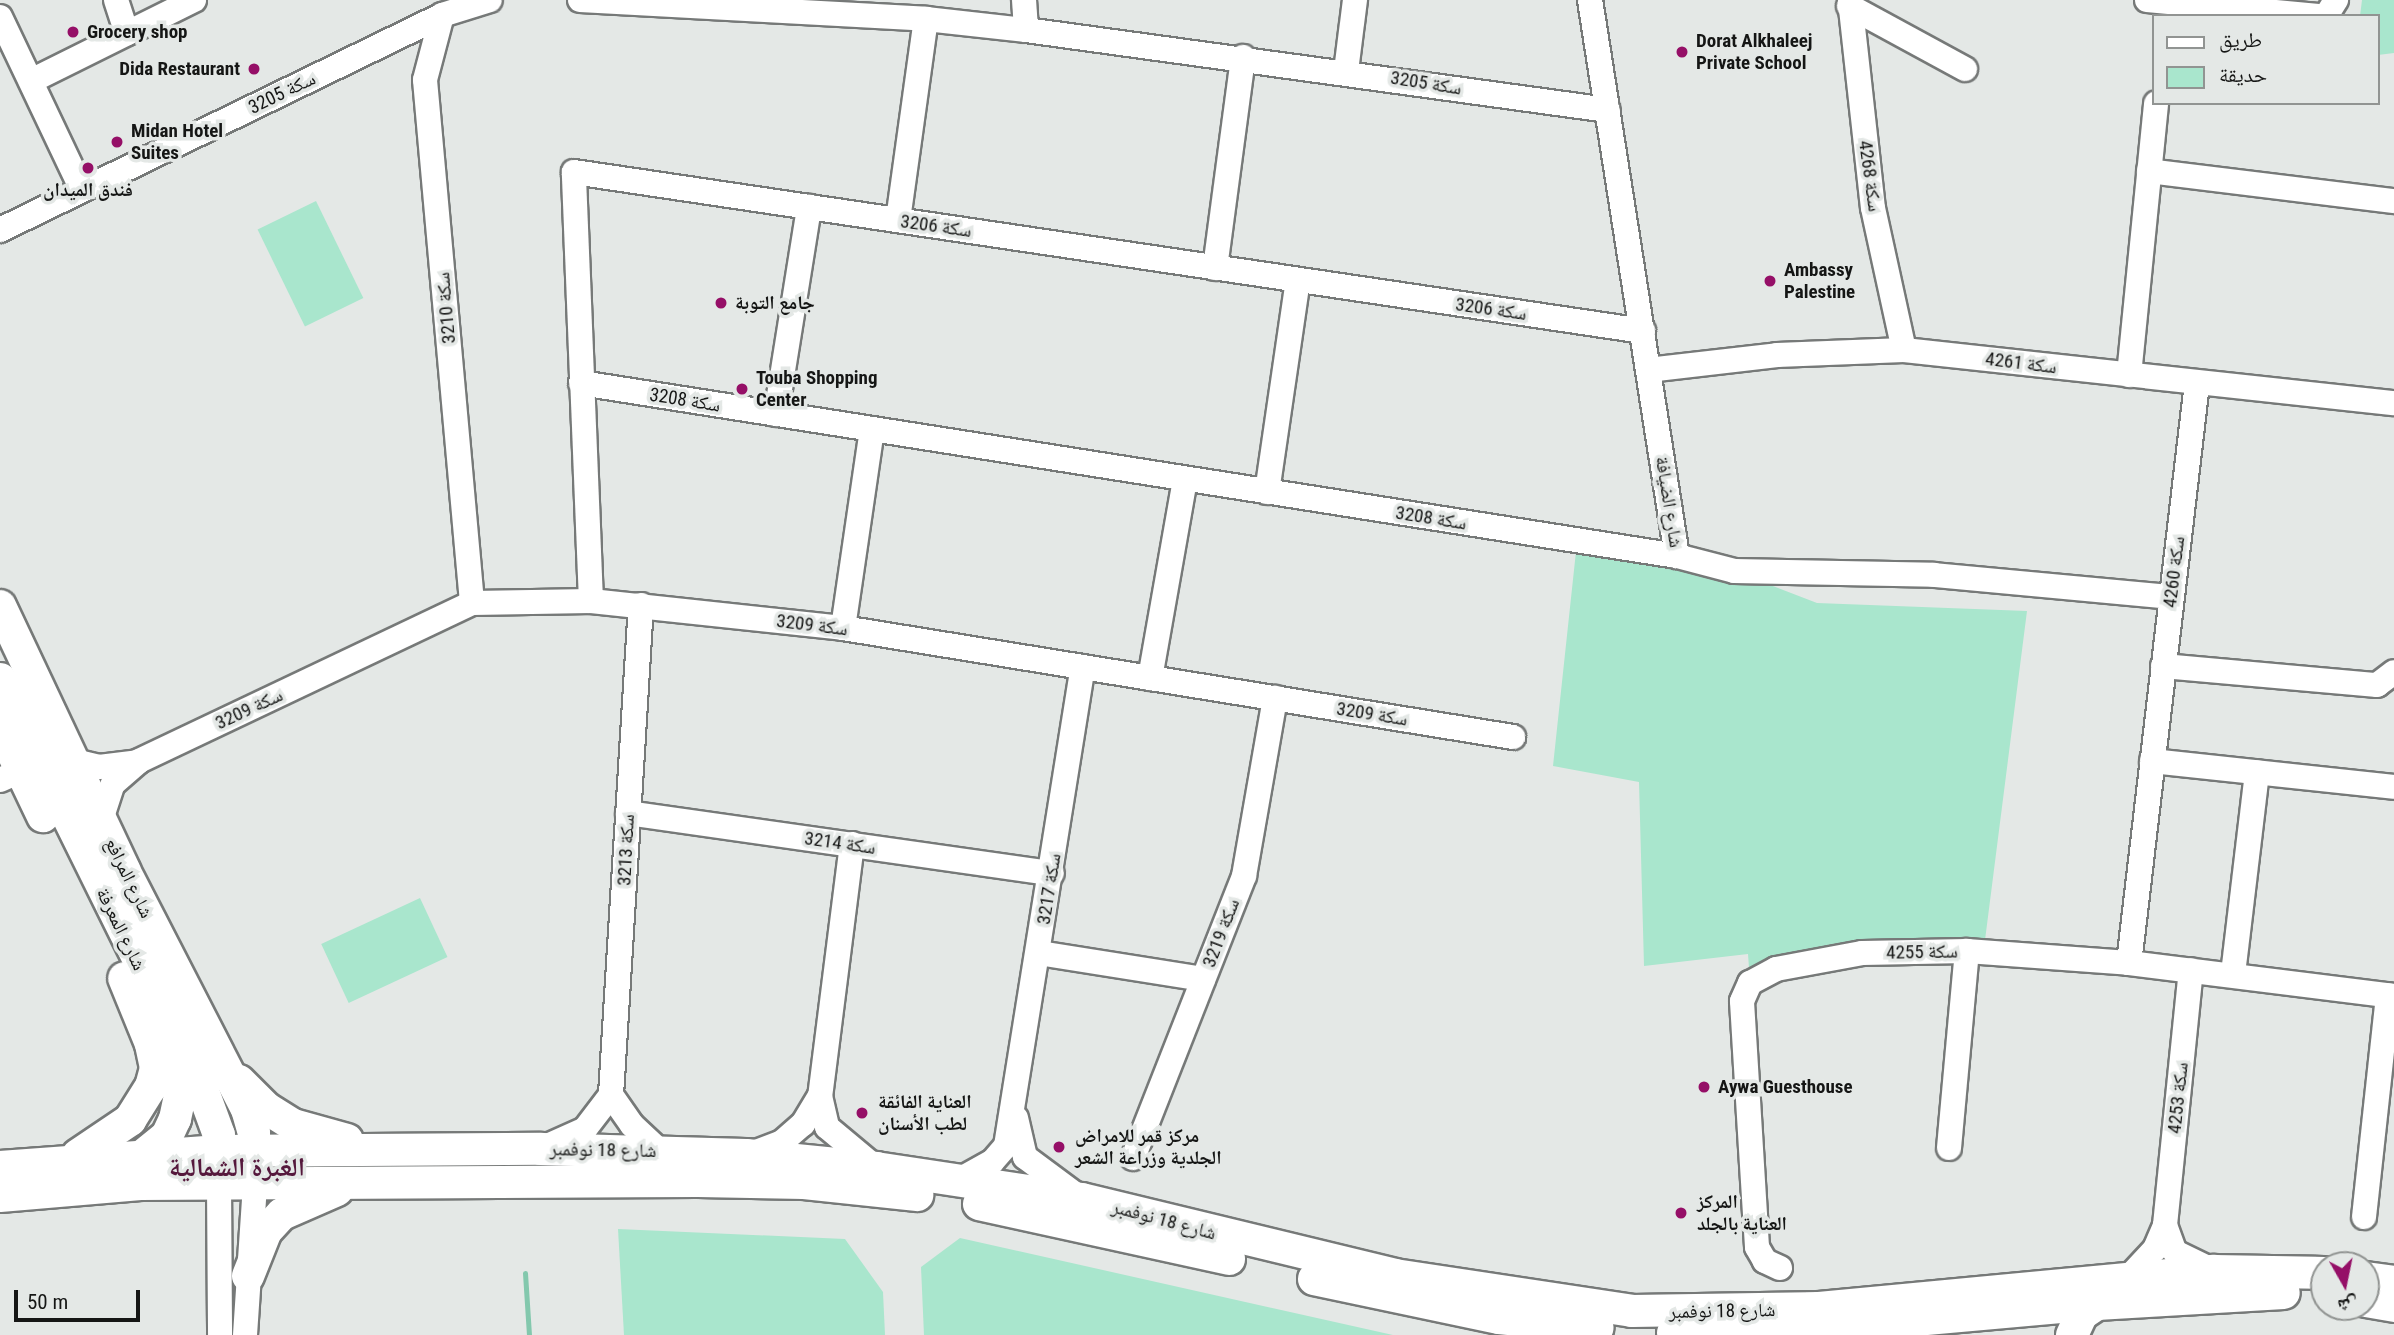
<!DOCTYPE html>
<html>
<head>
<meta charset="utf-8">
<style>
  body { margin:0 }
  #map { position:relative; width:2394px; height:1335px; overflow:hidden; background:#e4e8e6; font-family:"Roboto Condensed","Noto Naskh Arabic",sans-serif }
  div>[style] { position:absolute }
  .green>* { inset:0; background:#a9e6cd; transform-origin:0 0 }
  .stream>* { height:5px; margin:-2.5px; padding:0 2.5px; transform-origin:2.5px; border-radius:2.5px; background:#83c8ad }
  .roads { filter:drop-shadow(2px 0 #767978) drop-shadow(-2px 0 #767978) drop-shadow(0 2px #767978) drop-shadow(0 -2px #767978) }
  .minor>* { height:24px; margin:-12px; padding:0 12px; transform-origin:12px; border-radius:12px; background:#fff }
  .major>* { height:32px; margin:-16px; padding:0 16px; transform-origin:16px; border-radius:16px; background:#fff }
  .dots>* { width:19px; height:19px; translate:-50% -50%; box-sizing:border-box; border:4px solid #e4e8e6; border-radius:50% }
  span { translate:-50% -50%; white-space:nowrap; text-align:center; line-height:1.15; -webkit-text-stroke:7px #e4e8e6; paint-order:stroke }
  .poi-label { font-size:19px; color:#151615; font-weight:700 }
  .left { translate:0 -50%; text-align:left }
  .right { translate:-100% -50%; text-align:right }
  .street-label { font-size:19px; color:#151615 }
  .district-label { font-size:26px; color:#55183c; font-weight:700 }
  .legend { position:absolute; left:2152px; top:14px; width:228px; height:91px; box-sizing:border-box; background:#e4e8e6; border:2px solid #919492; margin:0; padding:9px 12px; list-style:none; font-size:21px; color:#151615 }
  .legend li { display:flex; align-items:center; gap:14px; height:35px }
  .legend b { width:35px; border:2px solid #919492 }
  .north { position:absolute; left:2310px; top:1251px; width:70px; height:70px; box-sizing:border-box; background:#e4e8e6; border:2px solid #919492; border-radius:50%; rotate:171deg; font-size:19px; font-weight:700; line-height:28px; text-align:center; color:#151615 }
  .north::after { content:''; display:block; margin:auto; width:24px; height:32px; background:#950f67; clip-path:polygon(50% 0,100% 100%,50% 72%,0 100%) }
  .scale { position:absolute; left:14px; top:1290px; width:126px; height:32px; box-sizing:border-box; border:4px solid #151615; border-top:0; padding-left:9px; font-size:21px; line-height:24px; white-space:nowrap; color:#151615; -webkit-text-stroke:5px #e4e8e6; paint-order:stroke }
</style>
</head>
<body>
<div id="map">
  <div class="green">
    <div style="clip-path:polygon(2362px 0,2394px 0,2394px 53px,2378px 55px,2378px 16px,2360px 16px)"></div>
    <div style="left:316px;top:201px;width:108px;height:65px;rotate:64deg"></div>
    <div style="clip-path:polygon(1577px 542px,1734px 571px,1817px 603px,2027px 611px,1984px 948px,1862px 952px,1750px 982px,1748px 954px,1644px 966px,1639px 782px,1553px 766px)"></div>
    <div style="left:420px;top:898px;width:65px;height:109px;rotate:65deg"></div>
    <div style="clip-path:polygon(618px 1229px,845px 1239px,883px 1292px,885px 1335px,624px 1335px)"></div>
    <div style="clip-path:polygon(960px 1238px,1393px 1335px,924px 1335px,921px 1267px)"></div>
  </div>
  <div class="stream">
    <div style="left:525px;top:1273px;width:62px;rotate:86.3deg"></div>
  </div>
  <div class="roads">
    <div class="minor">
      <div style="left:116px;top:0;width:35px;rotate:72deg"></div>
      <div style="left:580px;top:0;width:347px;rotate:3.1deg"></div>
      <div style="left:926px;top:19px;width:101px;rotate:6.3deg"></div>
      <div style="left:1026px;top:30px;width:587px;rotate:7.83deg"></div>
      <div style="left:1024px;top:0;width:30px;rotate:86deg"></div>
      <div style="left:1590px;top:0;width:563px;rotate:81.11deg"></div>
      <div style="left:1677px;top:556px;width:59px;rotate:14.7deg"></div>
      <div style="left:1734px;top:571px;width:200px;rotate:1.1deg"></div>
      <div style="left:1934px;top:575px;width:238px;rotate:5.3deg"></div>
      <div style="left:1850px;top:0;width:209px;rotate:83.7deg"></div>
      <div style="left:1873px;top:208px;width:145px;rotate:77.7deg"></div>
      <div style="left:2147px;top:0;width:172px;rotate:5.3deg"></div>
      <div style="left:1849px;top:6px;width:132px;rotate:28.5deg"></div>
      <div style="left:442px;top:15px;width:67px;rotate:104.7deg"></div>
      <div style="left:425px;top:80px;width:525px;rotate:84.86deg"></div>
      <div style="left:2326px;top:16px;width:19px;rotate:-58deg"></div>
      <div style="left:0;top:17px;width:191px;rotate:64.6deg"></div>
      <div style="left:1346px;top:71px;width:72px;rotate:-82.8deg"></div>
      <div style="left:31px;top:81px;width:182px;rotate:-26.4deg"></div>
      <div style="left:2149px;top:171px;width:247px;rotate:7deg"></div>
      <div style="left:898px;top:220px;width:203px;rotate:-82.1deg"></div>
      <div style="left:0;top:230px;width:492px;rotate:-25.9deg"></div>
      <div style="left:442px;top:15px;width:50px;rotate:-17.4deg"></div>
      <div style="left:1215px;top:268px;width:213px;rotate:-82.4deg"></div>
      <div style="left:1648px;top:370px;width:130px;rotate:-6.6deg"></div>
      <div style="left:1777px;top:355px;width:127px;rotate:-2.3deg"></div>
      <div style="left:1904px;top:350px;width:493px;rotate:6.2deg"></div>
      <div style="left:2129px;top:375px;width:273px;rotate:-84.3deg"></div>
      <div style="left:581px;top:383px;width:1110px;rotate:8.97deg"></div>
      <div style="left:776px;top:414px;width:210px;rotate:-80.9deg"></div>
      <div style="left:1267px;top:492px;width:214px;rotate:-81.7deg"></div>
      <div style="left:591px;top:601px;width:429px;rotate:-92.3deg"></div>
      <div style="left:574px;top:172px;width:1081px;rotate:8.46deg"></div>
      <div style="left:843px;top:628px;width:201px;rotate:-81.7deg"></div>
      <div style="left:2163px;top:666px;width:215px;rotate:5.1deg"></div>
      <div style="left:2377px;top:685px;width:21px;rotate:-37deg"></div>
      <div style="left:1150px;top:678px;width:202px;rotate:-80deg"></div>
      <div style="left:74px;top:761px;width:26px;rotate:13deg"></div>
      <div style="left:99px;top:767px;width:39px;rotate:-7deg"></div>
      <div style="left:2152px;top:761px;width:243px;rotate:6.1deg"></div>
      <div style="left:0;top:780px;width:22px;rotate:-24deg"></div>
      <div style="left:628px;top:813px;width:428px;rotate:8.1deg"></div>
      <div style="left:101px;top:820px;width:38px;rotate:-72deg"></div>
      <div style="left:113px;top:784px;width:35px;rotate:-41deg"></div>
      <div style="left:139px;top:761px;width:369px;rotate:-25.4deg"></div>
      <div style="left:472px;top:603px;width:119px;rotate:-1deg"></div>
      <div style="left:591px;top:601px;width:253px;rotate:6.1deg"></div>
      <div style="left:843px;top:628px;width:679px;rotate:9.24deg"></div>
      <div style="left:852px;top:844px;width:254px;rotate:97.2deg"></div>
      <div style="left:820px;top:1096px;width:32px;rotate:77deg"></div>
      <div style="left:827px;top:1127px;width:64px;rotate:39.9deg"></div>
      <div style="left:1039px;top:953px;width:166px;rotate:9deg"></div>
      <div style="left:2129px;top:963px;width:584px;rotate:-83.31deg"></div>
      <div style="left:2233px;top:974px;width:203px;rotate:-83.2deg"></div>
      <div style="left:611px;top:1095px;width:37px;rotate:55deg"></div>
      <div style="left:632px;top:1125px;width:37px;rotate:43deg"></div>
      <div style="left:1016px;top:1118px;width:40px;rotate:77deg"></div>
      <div style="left:1025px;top:1157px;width:67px;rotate:36.5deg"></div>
      <div style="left:543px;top:1148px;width:46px;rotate:-24.3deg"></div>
      <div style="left:585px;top:1129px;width:43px;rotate:-52.6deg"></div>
      <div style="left:611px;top:1095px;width:491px;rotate:-86.5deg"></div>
      <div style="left:1949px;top:1148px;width:198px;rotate:-84.8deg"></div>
      <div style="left:751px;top:1154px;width:33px;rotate:-21deg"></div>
      <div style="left:782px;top:1142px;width:28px;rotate:-41deg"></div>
      <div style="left:803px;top:1124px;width:33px;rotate:-59deg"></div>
      <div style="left:1133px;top:1158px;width:303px;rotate:-68.5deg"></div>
      <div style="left:1244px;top:876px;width:181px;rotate:-80.1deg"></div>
      <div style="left:959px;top:1180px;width:38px;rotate:-29deg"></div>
      <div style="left:992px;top:1162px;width:21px;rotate:-49deg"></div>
      <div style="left:1006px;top:1146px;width:485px;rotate:-80.9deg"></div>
      <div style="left:219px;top:1184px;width:151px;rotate:89.6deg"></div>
      <div style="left:2364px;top:1217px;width:223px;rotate:-83.8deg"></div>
      <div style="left:2165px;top:1225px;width:29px;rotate:70deg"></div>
      <div style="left:2175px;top:1252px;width:43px;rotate:26deg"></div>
      <div style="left:1780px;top:1268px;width:17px;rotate:-155deg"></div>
      <div style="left:1765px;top:1261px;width:16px;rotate:-120deg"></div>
      <div style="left:1757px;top:1247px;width:246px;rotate:-93.5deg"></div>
      <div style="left:1742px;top:1001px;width:20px;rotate:-66deg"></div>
      <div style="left:1750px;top:983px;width:30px;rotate:-28deg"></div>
      <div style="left:1776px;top:969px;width:87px;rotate:-10.5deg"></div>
      <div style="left:1862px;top:953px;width:105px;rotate:-1.1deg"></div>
      <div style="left:1967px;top:951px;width:162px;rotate:4.2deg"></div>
      <div style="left:2129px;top:963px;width:267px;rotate:7.1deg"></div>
      <div style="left:2128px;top:1278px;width:40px;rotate:-47deg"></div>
      <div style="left:2155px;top:1249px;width:26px;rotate:-67deg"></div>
      <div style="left:2165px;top:1225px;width:256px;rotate:-84.2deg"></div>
      <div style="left:245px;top:1335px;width:151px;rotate:-86.2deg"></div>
    </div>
    <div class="major">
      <div style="left:0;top:606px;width:292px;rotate:64.8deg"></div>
      <div style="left:124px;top:870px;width:269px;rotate:62.8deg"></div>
      <div style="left:247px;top:1109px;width:25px;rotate:74deg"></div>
      <div style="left:254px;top:1133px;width:39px;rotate:89deg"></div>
      <div style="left:0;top:679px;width:451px;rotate:63.7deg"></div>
      <div style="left:200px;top:1083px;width:55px;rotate:69.9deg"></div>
      <div style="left:219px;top:1135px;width:34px;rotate:90deg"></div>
      <div style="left:0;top:726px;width:100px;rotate:64.5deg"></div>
      <div style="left:239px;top:1081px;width:38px;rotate:45deg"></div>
      <div style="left:266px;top:1108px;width:32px;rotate:32deg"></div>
      <div style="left:293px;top:1125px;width:56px;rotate:15.5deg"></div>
      <div style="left:146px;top:1153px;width:27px;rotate:-39deg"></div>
      <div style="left:167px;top:1136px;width:19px;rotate:-65deg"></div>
      <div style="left:175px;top:1119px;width:25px;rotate:-78deg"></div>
      <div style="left:180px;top:1095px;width:43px;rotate:-96.6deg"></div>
      <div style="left:78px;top:1155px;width:63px;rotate:-33.9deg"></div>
      <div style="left:130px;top:1120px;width:39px;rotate:-58deg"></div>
      <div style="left:151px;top:1087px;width:20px;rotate:-75deg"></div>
      <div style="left:156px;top:1068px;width:25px;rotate:-102deg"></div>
      <div style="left:151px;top:1044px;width:71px;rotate:-112.2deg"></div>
      <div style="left:0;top:1167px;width:220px;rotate:-4.2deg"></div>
      <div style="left:219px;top:1151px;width:322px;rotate:-0.4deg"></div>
      <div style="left:541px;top:1149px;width:205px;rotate:1.7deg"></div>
      <div style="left:746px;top:1155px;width:131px;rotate:5.7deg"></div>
      <div style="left:876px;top:1168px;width:208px;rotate:8.6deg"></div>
      <div style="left:1082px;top:1199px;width:322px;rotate:13.6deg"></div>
      <div style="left:1395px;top:1275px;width:240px;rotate:8.6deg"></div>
      <div style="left:1632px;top:1311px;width:187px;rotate:-0.9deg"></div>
      <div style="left:1819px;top:1308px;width:397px;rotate:-5.4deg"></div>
      <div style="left:2214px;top:1271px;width:110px;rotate:1deg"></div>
      <div style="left:0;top:1196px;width:141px;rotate:-4.9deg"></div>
      <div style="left:140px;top:1184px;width:558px;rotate:-0.31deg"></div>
      <div style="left:698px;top:1181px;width:106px;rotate:1.1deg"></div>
      <div style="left:804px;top:1183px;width:114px;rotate:6.1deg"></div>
      <div style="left:979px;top:1204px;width:256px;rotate:12.4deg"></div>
      <div style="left:248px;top:1276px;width:48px;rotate:-68.2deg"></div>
      <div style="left:266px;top:1231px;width:23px;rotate:-47deg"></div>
      <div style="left:282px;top:1214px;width:60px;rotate:-23.6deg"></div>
      <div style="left:2366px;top:1278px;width:28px;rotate:8deg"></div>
      <div style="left:1314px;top:1279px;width:189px;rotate:11.9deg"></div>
      <div style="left:1499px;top:1318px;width:99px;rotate:5.8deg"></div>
      <div style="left:2366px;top:1301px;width:28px;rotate:10deg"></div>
      <div style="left:1673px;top:1333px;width:130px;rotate:-1.3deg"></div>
      <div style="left:1803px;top:1330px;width:295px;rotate:-5.1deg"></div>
      <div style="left:2097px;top:1304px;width:187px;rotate:-3.4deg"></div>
      <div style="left:2072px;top:1335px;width:23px;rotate:-65deg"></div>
      <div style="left:2082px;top:1314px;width:18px;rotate:-34deg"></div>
    </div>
  </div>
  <div class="dots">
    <div style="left:73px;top:32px;background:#950f67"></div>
    <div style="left:1682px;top:52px;background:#950f67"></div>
    <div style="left:254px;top:69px;background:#950f67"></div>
    <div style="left:117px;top:142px;background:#950f67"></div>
    <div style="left:88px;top:168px;background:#950f67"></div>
    <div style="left:1770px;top:281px;background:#950f67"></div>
    <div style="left:721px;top:303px;background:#950f67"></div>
    <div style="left:742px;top:389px;background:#950f67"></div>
    <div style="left:1704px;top:1087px;background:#950f67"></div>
    <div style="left:862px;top:1113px;background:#950f67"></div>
    <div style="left:1059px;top:1147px;background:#950f67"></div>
    <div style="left:1681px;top:1213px;background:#950f67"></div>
  </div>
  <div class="poi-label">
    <span class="left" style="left:87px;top:32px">Grocery shop</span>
    <span class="left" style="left:1696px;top:52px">Dorat Alkhaleej<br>Private School</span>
    <span class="right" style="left:240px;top:69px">Dida Restaurant</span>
    <span class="left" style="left:131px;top:142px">Midan Hotel<br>Suites</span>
    <span style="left:88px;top:190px">فندق الميدان</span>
    <span class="left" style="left:1784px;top:281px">Ambassy<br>Palestine</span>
    <span class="left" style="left:735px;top:303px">جامع التوبة</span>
    <span class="left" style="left:756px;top:389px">Touba Shopping<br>Center</span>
    <span class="left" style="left:1718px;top:1087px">Aywa Guesthouse</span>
    <span class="left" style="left:878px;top:1113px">العناية الفائقة<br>لطب الأسنان</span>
    <span class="left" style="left:1075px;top:1147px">مركز قمر للامراض<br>الجلدية وزراعة الشعر</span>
    <span class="left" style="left:1697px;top:1213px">المركز<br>العناية بالجلد</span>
  </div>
  <div class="street-label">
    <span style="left:1426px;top:83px;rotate:9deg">سكة 3205</span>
    <span style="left:282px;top:93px;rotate:-26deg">سكة 3205</span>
    <span style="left:1870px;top:176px;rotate:82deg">سكة 4268</span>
    <span style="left:936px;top:226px;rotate:8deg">سكة 3206</span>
    <span style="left:446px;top:308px;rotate:-95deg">سكة 3210</span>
    <span style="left:1491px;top:309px;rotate:8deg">سكة 3206</span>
    <span style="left:2021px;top:363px;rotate:7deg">سكة 4261</span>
    <span style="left:685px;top:400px;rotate:9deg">سكة 3208</span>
    <span style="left:1669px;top:502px;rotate:81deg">شارع الضيافة</span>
    <span style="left:1431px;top:518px;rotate:9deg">سكة 3208</span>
    <span style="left:2174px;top:572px;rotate:-83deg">سكة 4260</span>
    <span style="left:812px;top:625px;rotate:7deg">سكة 3209</span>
    <span style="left:249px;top:709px;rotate:-25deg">سكة 3209</span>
    <span style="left:1372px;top:714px;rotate:9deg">سكة 3209</span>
    <span style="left:840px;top:843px;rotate:8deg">سكة 3214</span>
    <span style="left:626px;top:850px;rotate:-87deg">سكة 3213</span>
    <span style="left:129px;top:878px;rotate:64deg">شارع المرافع</span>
    <span style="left:1049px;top:889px;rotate:-81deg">سكة 3217</span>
    <span style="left:121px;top:929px;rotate:64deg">شارع المعرفة</span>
    <span style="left:1221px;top:933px;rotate:-69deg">سكة 3219</span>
    <span style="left:1922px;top:952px;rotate:-1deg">سكة 4255</span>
    <span style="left:2178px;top:1098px;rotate:-84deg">سكة 4253</span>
    <span style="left:603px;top:1150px;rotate:1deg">شارع 18 نوفمبر</span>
    <span style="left:1164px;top:1220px;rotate:15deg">شارع 18 نوفمبر</span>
    <span style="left:1722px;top:1311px;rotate:-1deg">شارع 18 نوفمبر</span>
  </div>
  <div class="district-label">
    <span style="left:237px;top:1168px">الغبرة الشمالية</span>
  </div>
  <ul class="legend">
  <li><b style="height:9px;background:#fff"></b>طريق</li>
  <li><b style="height:19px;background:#a9e6cd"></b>حديقة</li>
  </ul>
  <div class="north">ش</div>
  <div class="scale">50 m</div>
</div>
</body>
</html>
